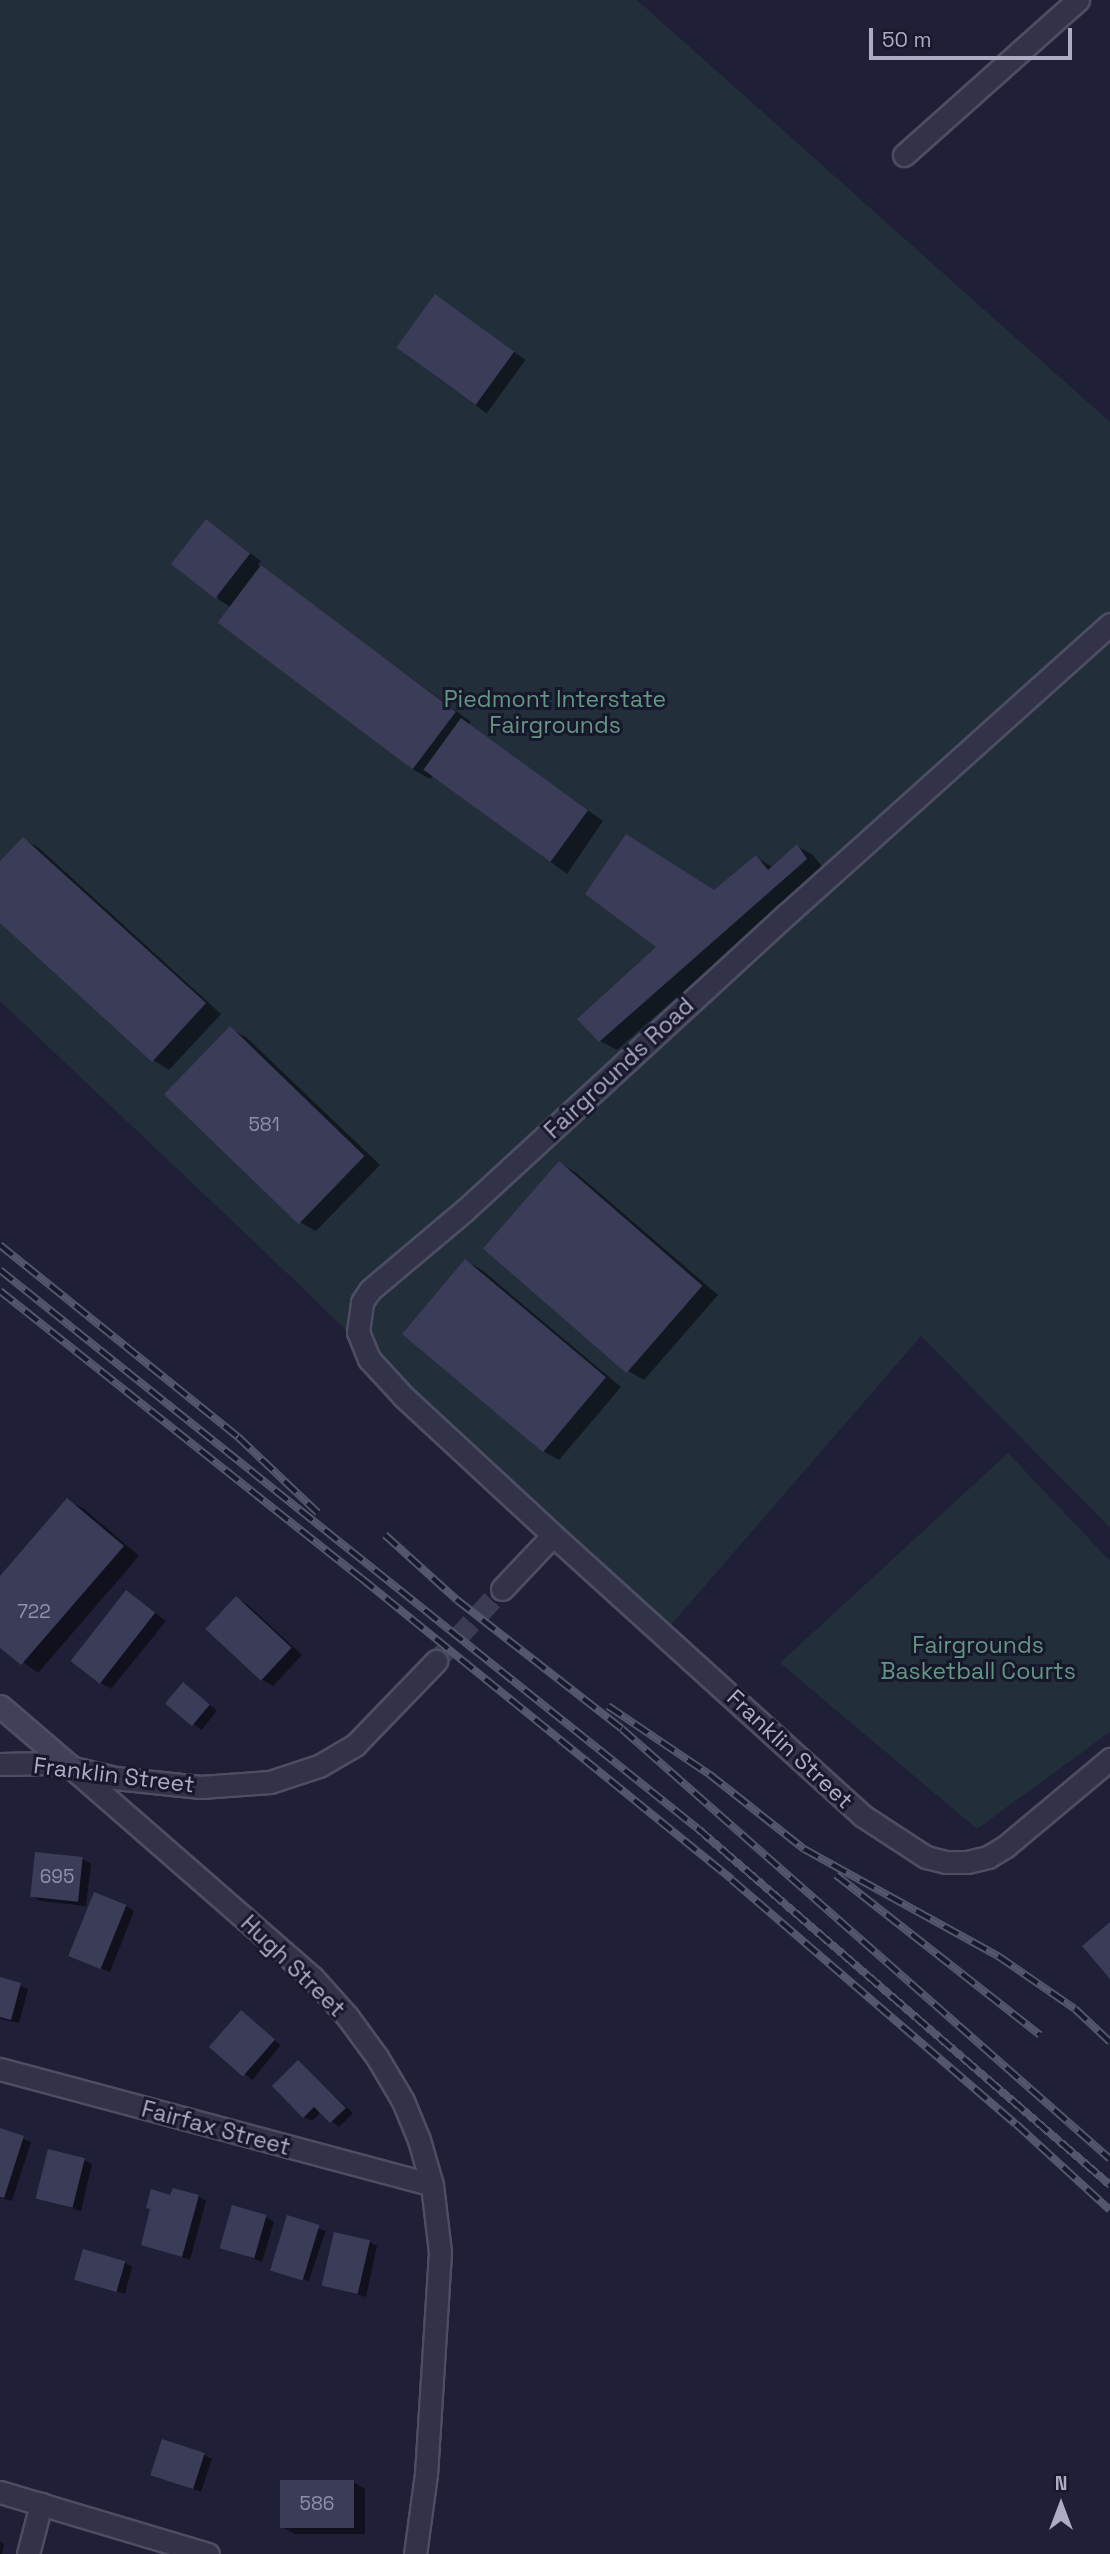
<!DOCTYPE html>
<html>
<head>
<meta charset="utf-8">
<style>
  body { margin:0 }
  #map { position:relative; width:1110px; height:2554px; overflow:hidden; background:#1f2037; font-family:"Space Grotesk",sans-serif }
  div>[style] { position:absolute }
  .green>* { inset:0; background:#222e3a }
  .shadow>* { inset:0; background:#0007; transform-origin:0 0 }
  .building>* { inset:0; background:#3b3c58; transform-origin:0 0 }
  .street-tunnel>* { height:21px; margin-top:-10.5px; transform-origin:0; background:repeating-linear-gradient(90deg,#3b3c53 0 21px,transparent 0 31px) }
  .roads { filter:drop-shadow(2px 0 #4d4d63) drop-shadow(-2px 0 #4d4d63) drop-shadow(0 2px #4d4d63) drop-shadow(0 -2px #4d4d63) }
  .street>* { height:21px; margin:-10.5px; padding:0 10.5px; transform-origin:10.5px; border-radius:10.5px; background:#323348 }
  .secondary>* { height:21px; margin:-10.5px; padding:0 10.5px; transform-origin:10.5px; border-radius:10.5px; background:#41405b }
  .rail>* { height:8px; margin-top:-4px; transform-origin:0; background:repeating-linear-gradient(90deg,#18182c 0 16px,#54556f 0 32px); box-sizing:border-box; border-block:2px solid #54556f }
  span { translate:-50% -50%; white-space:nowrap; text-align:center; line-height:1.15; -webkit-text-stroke:6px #18182c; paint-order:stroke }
  .number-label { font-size:19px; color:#9090aa }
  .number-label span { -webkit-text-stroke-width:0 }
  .park-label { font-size:23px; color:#639683 }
  .street-label { font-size:23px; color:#acacc5 }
  .north { position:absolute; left:1026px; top:2470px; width:70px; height:70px; -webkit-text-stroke:5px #18182c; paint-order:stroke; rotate:0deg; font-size:19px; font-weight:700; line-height:28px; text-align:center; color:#acacc5 }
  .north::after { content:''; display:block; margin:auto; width:24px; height:32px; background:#acacc5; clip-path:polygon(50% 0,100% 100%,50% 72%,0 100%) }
  .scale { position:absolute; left:869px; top:28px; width:203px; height:32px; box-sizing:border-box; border:4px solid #acacc5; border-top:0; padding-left:9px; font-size:21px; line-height:24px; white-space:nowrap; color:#acacc5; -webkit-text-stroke:5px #18182c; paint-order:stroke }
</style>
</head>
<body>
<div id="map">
  <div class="green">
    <div style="clip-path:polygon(0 0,637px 0,1110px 422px,1110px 1528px,921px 1336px,664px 1633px,553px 1535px,306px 1291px,0 1001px)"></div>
    <div style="clip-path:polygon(1008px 1453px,1110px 1561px,1110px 1732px,977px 1829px,780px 1663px)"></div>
  </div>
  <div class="shadow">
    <div style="left:447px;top:303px;width:97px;height:66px;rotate:36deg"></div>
    <div style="clip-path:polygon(207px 521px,261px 561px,258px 565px,471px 722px,469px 725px,603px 821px,567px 874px,433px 776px,430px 779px,414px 770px,221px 623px,232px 608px,218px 599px)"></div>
    <div style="clip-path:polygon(23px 839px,39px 848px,221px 1014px,169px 1070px,153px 1060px,0 921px,0 864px)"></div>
    <div style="clip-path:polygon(797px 846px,813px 855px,823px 868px,617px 1050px,600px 1041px,659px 947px,756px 857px,774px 868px)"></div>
    <div style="clip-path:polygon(231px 1029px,247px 1038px,380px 1165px,316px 1231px,300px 1222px)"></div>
    <div style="clip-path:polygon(559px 1163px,575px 1172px,718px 1295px,644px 1380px,628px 1371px)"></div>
    <div style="clip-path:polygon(466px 1261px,482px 1270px,621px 1387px,559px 1460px,543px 1451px,404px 1334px)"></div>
    <div style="clip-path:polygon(67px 1500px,84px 1509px,139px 1556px,38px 1673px,0 1645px,0 1578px)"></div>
    <div style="clip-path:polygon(127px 1592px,166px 1621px,111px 1689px,99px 1682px)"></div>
    <div style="clip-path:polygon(236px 1598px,248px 1605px,302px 1655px,273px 1686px,261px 1679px)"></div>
    <div style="left:183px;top:1684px;width:43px;height:25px;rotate:38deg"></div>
    <div style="clip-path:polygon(83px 1859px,91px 1864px,86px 1906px,40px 1901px,32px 1896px)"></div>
    <div style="clip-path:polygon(126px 1906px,134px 1911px,110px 1972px,79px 1960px)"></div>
    <div style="clip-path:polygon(0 1979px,28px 1989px,19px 2023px,0 2019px)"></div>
    <div style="left:241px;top:2013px;width:51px;height:45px;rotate:39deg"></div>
    <div style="clip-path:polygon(298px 2062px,353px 2113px,339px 2127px,321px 2112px,312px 2121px,304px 2117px)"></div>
    <div style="clip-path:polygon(0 2130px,31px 2142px,12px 2201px,0 2198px)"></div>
    <div style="clip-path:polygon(84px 2160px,92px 2164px,81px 2211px,38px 2198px)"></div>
    <div style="clip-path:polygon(199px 2196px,206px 2201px,190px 2260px,143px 2244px,152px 2210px,171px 2197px)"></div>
    <div style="clip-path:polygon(266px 2217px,274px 2222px,262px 2262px,221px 2247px)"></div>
    <div style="left:288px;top:2218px;width:40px;height:53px;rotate:19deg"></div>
    <div style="clip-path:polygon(370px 2242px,377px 2246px,366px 2297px,323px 2284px)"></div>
    <div style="clip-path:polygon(124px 2262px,132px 2267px,125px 2294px,77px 2279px)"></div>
    <div style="clip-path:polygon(204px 2455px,212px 2459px,201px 2492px,153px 2474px)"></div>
    <div style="clip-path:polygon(353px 2482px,365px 2489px,365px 2534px,295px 2534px,282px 2527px)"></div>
    <div style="clip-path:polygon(0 2541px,4px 2544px,2px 2554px,0 2554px)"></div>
  </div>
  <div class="building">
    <div style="left:435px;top:294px;width:98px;height:66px;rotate:36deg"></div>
    <div style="left:206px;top:519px;width:56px;height:57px;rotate:38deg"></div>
    <div style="left:261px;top:565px;width:244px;height:72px;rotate:37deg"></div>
    <div style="left:461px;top:718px;width:157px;height:64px;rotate:36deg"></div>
    <div style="clip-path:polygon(626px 834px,714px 890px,756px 855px,768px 870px,797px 844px,807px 859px,599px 1042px,577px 1019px,656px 947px,585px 894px)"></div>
    <div style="clip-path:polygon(23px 837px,206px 1003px,152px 1062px,0 923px,0 861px)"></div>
    <div style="left:230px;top:1026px;width:187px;height:95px;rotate:44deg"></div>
    <div style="left:559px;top:1161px;width:190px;height:116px;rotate:41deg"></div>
    <div style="left:465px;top:1259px;width:184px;height:98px;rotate:40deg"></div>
    <div style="clip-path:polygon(67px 1498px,124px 1546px,21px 1665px,0 1648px,0 1576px)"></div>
    <div style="left:126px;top:1590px;width:37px;height:90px;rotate:38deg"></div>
    <div style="left:236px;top:1596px;width:76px;height:45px;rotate:43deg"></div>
    <div style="left:183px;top:1682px;width:35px;height:28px;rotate:40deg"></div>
    <div style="left:35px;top:1852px;width:48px;height:45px;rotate:6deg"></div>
    <div style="left:94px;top:1892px;width:35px;height:69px;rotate:22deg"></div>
    <div style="clip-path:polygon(1110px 1922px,1110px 1979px,1082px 1946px)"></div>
    <div style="clip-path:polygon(0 1977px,21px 1983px,11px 2020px,0 2017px)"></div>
    <div style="left:241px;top:2010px;width:45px;height:49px;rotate:41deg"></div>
    <div style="clip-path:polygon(298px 2060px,346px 2108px,330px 2123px,314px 2107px,303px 2118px,272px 2086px)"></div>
    <div style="clip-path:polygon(0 2128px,24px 2136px,4px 2198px,0 2197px)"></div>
    <div style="left:48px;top:2149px;width:38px;height:51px;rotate:14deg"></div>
    <div style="clip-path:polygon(173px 2188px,199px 2195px,182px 2257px,141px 2245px,150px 2209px,146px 2208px,151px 2189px,170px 2195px)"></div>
    <div style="left:232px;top:2205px;width:36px;height:45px;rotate:16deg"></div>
    <div style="left:287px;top:2215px;width:34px;height:58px;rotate:17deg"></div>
    <div style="left:334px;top:2232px;width:37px;height:55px;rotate:13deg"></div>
    <div style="left:83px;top:2249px;width:44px;height:32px;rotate:16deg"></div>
    <div style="left:162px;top:2439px;width:45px;height:38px;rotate:18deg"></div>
    <div style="left:280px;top:2480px;width:74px;height:48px"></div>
  </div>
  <div class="street-tunnel">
    <div style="left:436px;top:1661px;width:98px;rotate:-47.5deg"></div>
  </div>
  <div class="roads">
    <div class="street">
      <div style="left:904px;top:155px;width:233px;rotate:-41.7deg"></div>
      <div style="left:553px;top:1535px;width:205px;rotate:-137.2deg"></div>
      <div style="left:403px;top:1396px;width:50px;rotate:-132.6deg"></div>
      <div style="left:369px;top:1359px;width:29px;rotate:-112deg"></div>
      <div style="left:358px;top:1332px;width:30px;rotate:-82deg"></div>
      <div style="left:362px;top:1302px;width:14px;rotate:-56deg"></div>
      <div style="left:370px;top:1290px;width:124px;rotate:-40.1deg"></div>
      <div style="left:465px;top:1210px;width:437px;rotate:-42.6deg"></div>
      <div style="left:787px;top:914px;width:434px;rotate:-41.9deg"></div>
      <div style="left:502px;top:1589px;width:74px;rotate:-46.6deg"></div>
      <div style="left:553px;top:1535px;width:418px;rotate:42.2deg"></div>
      <div style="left:863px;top:1816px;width:75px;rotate:33.1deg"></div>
      <div style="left:926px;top:1857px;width:21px;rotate:14deg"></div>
      <div style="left:946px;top:1862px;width:21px"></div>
      <div style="left:967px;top:1862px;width:22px;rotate:-13deg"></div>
      <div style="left:988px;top:1857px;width:21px;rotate:-31deg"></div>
      <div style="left:1006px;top:1846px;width:136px;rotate:-39.9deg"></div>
      <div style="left:0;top:1764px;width:52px;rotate:-1.1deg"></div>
      <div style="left:52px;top:1763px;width:65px;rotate:13.4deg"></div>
      <div style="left:115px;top:1778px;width:86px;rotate:6deg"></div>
      <div style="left:201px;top:1787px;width:69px;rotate:-4.1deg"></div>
      <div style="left:270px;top:1782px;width:52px;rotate:-18.1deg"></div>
      <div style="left:319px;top:1766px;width:42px;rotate:-30.3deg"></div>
      <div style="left:355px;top:1745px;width:117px;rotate:-46deg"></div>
      <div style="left:70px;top:1766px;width:322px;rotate:41.1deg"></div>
      <div style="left:313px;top:1978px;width:51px;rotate:48.2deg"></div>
      <div style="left:347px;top:2016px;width:51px;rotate:53.8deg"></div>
      <div style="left:377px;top:2057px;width:51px;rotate:59.4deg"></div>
      <div style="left:403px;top:2101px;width:42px;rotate:67.7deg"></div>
      <div style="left:419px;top:2140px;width:47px;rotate:73.9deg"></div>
      <div style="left:432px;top:2185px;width:67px;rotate:83.2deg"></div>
      <div style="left:440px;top:2252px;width:222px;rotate:93.6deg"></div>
      <div style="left:426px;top:2474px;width:81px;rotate:97.8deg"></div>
      <div style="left:0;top:2069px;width:447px;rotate:15deg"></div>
      <div style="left:0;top:2492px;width:217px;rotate:16.6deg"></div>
      <div style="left:28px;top:2554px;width:52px;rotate:-75.4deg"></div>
    </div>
    <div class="secondary">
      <div style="left:0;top:1706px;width:92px;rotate:40.6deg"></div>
    </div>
  </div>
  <div class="rail">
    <div style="left:0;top:1245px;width:306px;rotate:38.9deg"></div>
    <div style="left:238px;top:1437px;width:110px;rotate:43.5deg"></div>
    <div style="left:0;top:1270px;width:893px;rotate:38.68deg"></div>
    <div style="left:697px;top:1828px;width:546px;rotate:40.84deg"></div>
    <div style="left:0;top:1291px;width:461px;rotate:38.5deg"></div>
    <div style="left:361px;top:1578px;width:478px;rotate:39.1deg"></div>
    <div style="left:732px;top:1880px;width:374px;rotate:40.7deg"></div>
    <div style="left:1016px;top:2124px;width:127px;rotate:42.5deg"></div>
    <div style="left:385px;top:1535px;width:97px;rotate:42.1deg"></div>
    <div style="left:457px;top:1600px;width:209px;rotate:38deg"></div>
    <div style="left:622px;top:1729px;width:650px;rotate:41.38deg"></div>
    <div style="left:608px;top:1706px;width:122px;rotate:34deg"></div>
    <div style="left:709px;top:1774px;width:121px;rotate:38.3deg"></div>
    <div style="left:804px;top:1849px;width:222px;rotate:28.9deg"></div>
    <div style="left:998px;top:1956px;width:93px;rotate:34.5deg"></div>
    <div style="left:1075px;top:2009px;width:48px;rotate:43.3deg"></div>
    <div style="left:836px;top:1875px;width:259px;rotate:38.1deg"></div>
  </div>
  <div class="number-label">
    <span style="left:264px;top:1125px">581</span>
    <span style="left:34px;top:1612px">722</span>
    <span style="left:57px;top:1877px">695</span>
    <span style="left:317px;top:2504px">586</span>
  </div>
  <div class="park-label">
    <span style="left:555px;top:712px">Piedmont Interstate<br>Fairgrounds</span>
    <span style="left:978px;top:1658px">Fairgrounds<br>Basketball Courts</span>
  </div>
  <div class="street-label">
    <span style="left:619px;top:1068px;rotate:-43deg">Fairgrounds Road</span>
    <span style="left:790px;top:1749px;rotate:43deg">Franklin Street</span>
    <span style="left:114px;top:1775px;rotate:7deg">Franklin Street</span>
    <span style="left:293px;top:1966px;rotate:44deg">Hugh Street</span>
    <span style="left:216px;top:2128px;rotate:15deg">Fairfax Street</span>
  </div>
  <div class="north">N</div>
  <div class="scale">50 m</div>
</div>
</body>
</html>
